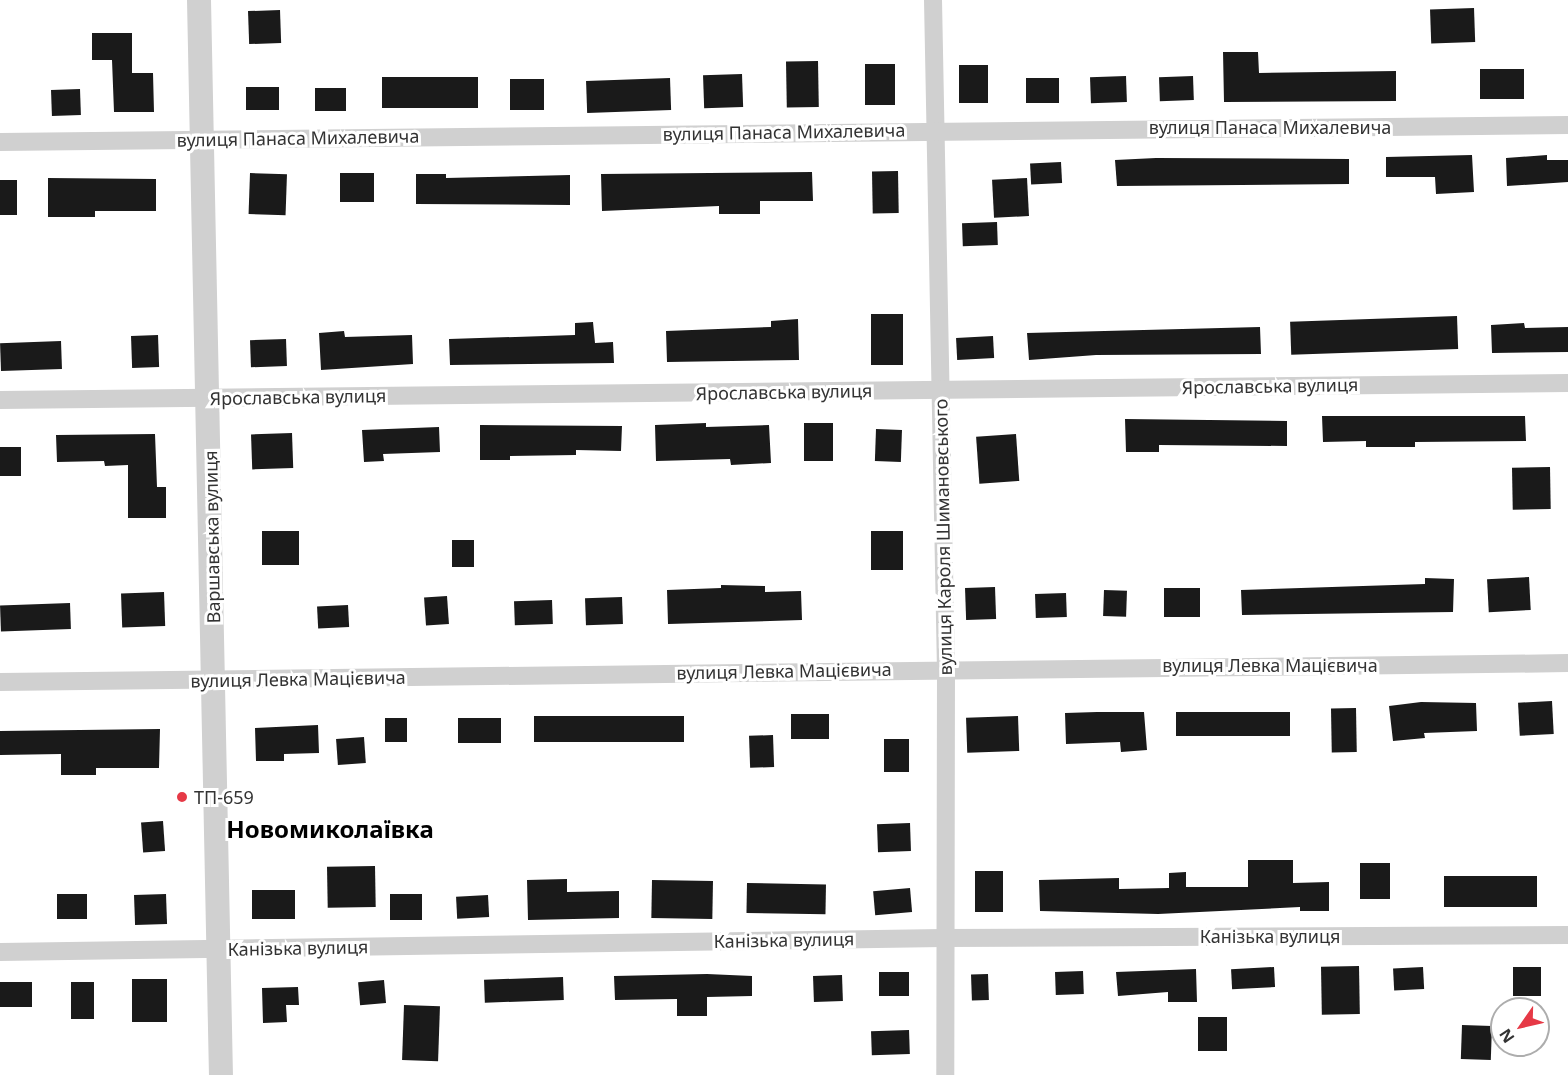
<!DOCTYPE html>
<html>
<head>
<meta charset="utf-8">
<style>
  body { margin:0 }
  #map { position:relative; width:1568px; height:1075px; overflow:hidden; background:#fff; font-family:"Noto Sans",sans-serif }
  div>[style] { position:absolute }
  .building>* { inset:0; background:#1a1a1a; transform-origin:0 0 }
  .minor>* { height:18px; margin:-9px; padding:0 9px; transform-origin:9px; border-radius:9px; background:#d0d0d0 }
  .tertiary>* { height:24px; margin:-12px; padding:0 12px; transform-origin:12px; border-radius:12px; background:#d0d0d0 }
  .dots>* { width:16px; height:16px; translate:-50% -50%; box-sizing:border-box; border:3px solid #fff; border-radius:50% }
  span { translate:-50% -50%; white-space:nowrap; text-align:center; line-height:1.15; -webkit-text-stroke:6px #fff; paint-order:stroke }
  .street-label { font-size:18px; color:#333 }
  .poi-label { font-size:18px; color:#333 }
  .left { translate:0 -50%; text-align:left }
  .district-label { font-size:24px; color:#000; font-weight:700 }
  .north { position:absolute; left:1490px; top:997px; width:60px; height:60px; box-sizing:border-box; background:#fff; border:2px solid #adadad; border-radius:50%; rotate:236deg; font-size:16px; font-weight:700; line-height:24px; text-align:center; color:#333 }
  .north::after { content:''; display:block; margin:auto; width:21px; height:27px; background:#e63946; clip-path:polygon(50% 0,100% 100%,50% 72%,0 100%) }
</style>
</head>
<body>
<div id="map">
  <div class="building">
    <div style="left:1474px;top:8px;width:34px;height:44px;rotate:88deg"></div>
    <div style="left:280px;top:10px;width:33px;height:32px;rotate:88deg"></div>
    <div style="clip-path:polygon(92px 33px,132px 33px,132px 73px,153px 73px,154px 112px,114px 112px,112px 60px,92px 60px)"></div>
    <div style="clip-path:polygon(1223px 52px,1258px 52px,1259px 73px,1396px 71px,1396px 101px,1224px 102px)"></div>
    <div style="left:818px;top:61px;width:46px;height:32px;rotate:89deg"></div>
    <div style="left:865px;top:64px;width:30px;height:41px"></div>
    <div style="left:959px;top:65px;width:29px;height:38px"></div>
    <div style="left:1524px;top:69px;width:30px;height:44px;rotate:90deg"></div>
    <div style="left:742px;top:74px;width:33px;height:39px;rotate:88deg"></div>
    <div style="left:1126px;top:76px;width:26px;height:36px;rotate:88deg"></div>
    <div style="left:1193px;top:76px;width:24px;height:34px;rotate:88deg"></div>
    <div style="left:478px;top:77px;width:31px;height:96px;rotate:90deg"></div>
    <div style="left:670px;top:78px;width:32px;height:84px;rotate:88deg"></div>
    <div style="left:1059px;top:78px;width:25px;height:33px;rotate:90deg"></div>
    <div style="left:510px;top:79px;width:34px;height:31px"></div>
    <div style="left:279px;top:87px;width:23px;height:33px;rotate:90deg"></div>
    <div style="left:315px;top:88px;width:31px;height:23px"></div>
    <div style="left:80px;top:89px;width:26px;height:29px;rotate:88deg"></div>
    <div style="clip-path:polygon(1472px 155px,1474px 192px,1436px 194px,1435px 177px,1386px 177px,1386px 157px)"></div>
    <div style="clip-path:polygon(1547px 155px,1547px 160px,1568px 160px,1568px 182px,1507px 186px,1506px 158px)"></div>
    <div style="clip-path:polygon(1156px 158px,1349px 159px,1349px 184px,1117px 186px,1115px 160px)"></div>
    <div style="left:1061px;top:162px;width:21px;height:31px;rotate:87deg"></div>
    <div style="left:898px;top:171px;width:42px;height:26px;rotate:89deg"></div>
    <div style="clip-path:polygon(812px 172px,813px 201px,760px 201px,760px 214px,719px 214px,719px 206px,602px 211px,601px 174px)"></div>
    <div style="left:250px;top:173px;width:37px;height:41px;rotate:2deg"></div>
    <div style="left:340px;top:173px;width:34px;height:29px"></div>
    <div style="clip-path:polygon(416px 174px,446px 174px,446px 178px,570px 175px,570px 205px,416px 204px)"></div>
    <div style="clip-path:polygon(48px 178px,156px 179px,156px 211px,95px 211px,95px 217px,48px 217px)"></div>
    <div style="left:1027px;top:178px;width:38px;height:35px;rotate:87deg"></div>
    <div style="left:0;top:180px;width:17px;height:35px"></div>
    <div style="left:997px;top:222px;width:23px;height:35px;rotate:88deg"></div>
    <div style="left:871px;top:314px;width:32px;height:51px"></div>
    <div style="left:1457px;top:316px;width:33px;height:167px;rotate:88deg"></div>
    <div style="clip-path:polygon(798px 319px,799px 360px,667px 362px,666px 331px,771px 327px,771px 321px)"></div>
    <div style="clip-path:polygon(593px 322px,595px 343px,613px 342px,614px 363px,450px 365px,449px 339px,575px 335px,575px 323px)"></div>
    <div style="clip-path:polygon(1524px 323px,1525px 328px,1568px 327px,1568px 352px,1492px 353px,1491px 325px)"></div>
    <div style="clip-path:polygon(1260px 327px,1261px 354px,1096px 355px,1029px 360px,1027px 333px)"></div>
    <div style="clip-path:polygon(344px 331px,345px 337px,412px 335px,413px 364px,321px 370px,319px 333px)"></div>
    <div style="left:158px;top:335px;width:32px;height:27px;rotate:88deg"></div>
    <div style="left:993px;top:336px;width:22px;height:37px;rotate:87deg"></div>
    <div style="left:286px;top:339px;width:27px;height:36px;rotate:88deg"></div>
    <div style="left:61px;top:341px;width:28px;height:61px;rotate:88deg"></div>
    <div style="clip-path:polygon(1322px 416px,1525px 416px,1526px 441px,1415px 442px,1415px 447px,1366px 447px,1366px 441px,1323px 442px)"></div>
    <div style="clip-path:polygon(1125px 419px,1287px 421px,1287px 446px,1159px 445px,1159px 452px,1126px 452px)"></div>
    <div style="clip-path:polygon(706px 423px,706px 427px,769px 425px,771px 463px,731px 465px,730px 459px,656px 461px,655px 425px)"></div>
    <div style="left:804px;top:423px;width:29px;height:38px"></div>
    <div style="clip-path:polygon(480px 425px,622px 426px,621px 451px,576px 450px,576px 455px,510px 456px,510px 460px,480px 460px)"></div>
    <div style="clip-path:polygon(439px 427px,440px 452px,383px 454px,384px 461px,364px 462px,362px 430px)"></div>
    <div style="left:876px;top:429px;width:26px;height:32px;rotate:2deg"></div>
    <div style="left:292px;top:433px;width:35px;height:41px;rotate:88deg"></div>
    <div style="clip-path:polygon(155px 434px,157px 487px,166px 487px,166px 518px,128px 518px,128px 465px,105px 466px,104px 461px,57px 462px,56px 435px)"></div>
    <div style="left:1016px;top:434px;width:47px;height:40px;rotate:86deg"></div>
    <div style="left:0;top:447px;width:21px;height:29px"></div>
    <div style="left:1550px;top:467px;width:42px;height:38px;rotate:89deg"></div>
    <div style="left:262px;top:531px;width:37px;height:34px"></div>
    <div style="left:871px;top:531px;width:32px;height:39px"></div>
    <div style="left:452px;top:540px;width:22px;height:27px"></div>
    <div style="left:1529px;top:577px;width:33px;height:42px;rotate:87deg"></div>
    <div style="clip-path:polygon(1425px 578px,1454px 579px,1453px 612px,1242px 615px,1241px 590px,1425px 584px)"></div>
    <div style="clip-path:polygon(721px 585px,765px 586px,765px 592px,801px 591px,802px 620px,668px 624px,667px 590px,721px 588px)"></div>
    <div style="left:995px;top:587px;width:32px;height:30px;rotate:88deg"></div>
    <div style="left:1164px;top:588px;width:36px;height:29px"></div>
    <div style="left:1104px;top:590px;width:23px;height:26px;rotate:2deg"></div>
    <div style="left:164px;top:592px;width:34px;height:43px;rotate:88deg"></div>
    <div style="left:1066px;top:593px;width:24px;height:31px;rotate:88deg"></div>
    <div style="left:447px;top:596px;width:28px;height:23px;rotate:86deg"></div>
    <div style="left:622px;top:597px;width:27px;height:37px;rotate:88deg"></div>
    <div style="left:552px;top:600px;width:24px;height:38px;rotate:88deg"></div>
    <div style="left:70px;top:603px;width:26px;height:70px;rotate:88deg"></div>
    <div style="left:348px;top:605px;width:22px;height:31px;rotate:87deg"></div>
    <div style="left:1552px;top:701px;width:33px;height:34px;rotate:87deg"></div>
    <div style="clip-path:polygon(1421px 702px,1476px 703px,1477px 731px,1424px 733px,1425px 738px,1393px 741px,1389px 706px)"></div>
    <div style="left:1356px;top:708px;width:44px;height:25px;rotate:89deg"></div>
    <div style="clip-path:polygon(1097px 712px,1144px 712px,1147px 750px,1121px 752px,1120px 742px,1066px 744px,1065px 713px)"></div>
    <div style="left:1176px;top:712px;width:114px;height:24px"></div>
    <div style="left:829px;top:714px;width:25px;height:38px;rotate:90deg"></div>
    <div style="left:534px;top:716px;width:150px;height:26px"></div>
    <div style="left:1018px;top:716px;width:35px;height:52px;rotate:88deg"></div>
    <div style="left:385px;top:718px;width:22px;height:24px"></div>
    <div style="left:458px;top:718px;width:43px;height:25px"></div>
    <div style="clip-path:polygon(318px 725px,319px 753px,284px 754px,284px 761px,256px 761px,255px 728px)"></div>
    <div style="clip-path:polygon(160px 729px,159px 768px,96px 768px,96px 775px,61px 775px,61px 754px,0 755px,0 731px)"></div>
    <div style="left:773px;top:735px;width:32px;height:24px;rotate:88deg"></div>
    <div style="left:364px;top:737px;width:26px;height:28px;rotate:86deg"></div>
    <div style="left:884px;top:739px;width:25px;height:33px"></div>
    <div style="left:163px;top:821px;width:30px;height:22px;rotate:86deg"></div>
    <div style="left:910px;top:823px;width:28px;height:33px;rotate:88deg"></div>
    <div style="clip-path:polygon(1248px 860px,1293px 860px,1293px 883px,1329px 882px,1329px 911px,1300px 911px,1300px 907px,1158px 914px,1040px 911px,1039px 880px,1119px 878px,1119px 889px,1169px 888px,1169px 873px,1186px 872px,1186px 887px,1248px 887px)"></div>
    <div style="left:1390px;top:863px;width:36px;height:30px;rotate:90deg"></div>
    <div style="left:375px;top:866px;width:41px;height:48px;rotate:89deg"></div>
    <div style="left:975px;top:871px;width:28px;height:41px"></div>
    <div style="left:1537px;top:876px;width:31px;height:93px;rotate:90deg"></div>
    <div style="clip-path:polygon(567px 879px,567px 892px,619px 891px,619px 918px,528px 920px,527px 880px)"></div>
    <div style="left:652px;top:880px;width:61px;height:38px;rotate:1deg"></div>
    <div style="left:747px;top:883px;width:79px;height:30px;rotate:1deg"></div>
    <div style="left:910px;top:888px;width:24px;height:37px;rotate:85deg"></div>
    <div style="left:295px;top:890px;width:29px;height:43px;rotate:90deg"></div>
    <div style="left:57px;top:894px;width:30px;height:25px"></div>
    <div style="left:166px;top:894px;width:30px;height:32px;rotate:88deg"></div>
    <div style="left:422px;top:894px;width:26px;height:32px;rotate:90deg"></div>
    <div style="left:488px;top:895px;width:22px;height:32px;rotate:87deg"></div>
    <div style="left:1359px;top:966px;width:48px;height:38px;rotate:89deg"></div>
    <div style="left:1274px;top:967px;width:20px;height:43px;rotate:87deg"></div>
    <div style="left:1423px;top:967px;width:22px;height:30px;rotate:87deg"></div>
    <div style="left:1513px;top:967px;width:28px;height:29px"></div>
    <div style="clip-path:polygon(1196px 969px,1197px 1002px,1168px 1002px,1168px 992px,1118px 996px,1116px 972px)"></div>
    <div style="left:1083px;top:971px;width:23px;height:28px;rotate:88deg"></div>
    <div style="left:909px;top:972px;width:24px;height:30px;rotate:90deg"></div>
    <div style="clip-path:polygon(707px 974px,752px 976px,752px 996px,707px 997px,707px 1016px,677px 1016px,677px 999px,615px 1000px,614px 976px)"></div>
    <div style="left:988px;top:974px;width:26px;height:17px;rotate:88deg"></div>
    <div style="left:842px;top:975px;width:26px;height:29px;rotate:88deg"></div>
    <div style="left:563px;top:977px;width:23px;height:79px;rotate:88deg"></div>
    <div style="left:132px;top:979px;width:35px;height:43px"></div>
    <div style="left:384px;top:980px;width:23px;height:26px;rotate:85deg"></div>
    <div style="left:0;top:982px;width:32px;height:25px"></div>
    <div style="left:71px;top:982px;width:23px;height:37px"></div>
    <div style="clip-path:polygon(298px 987px,299px 1005px,286px 1005px,287px 1022px,263px 1023px,262px 988px)"></div>
    <div style="left:404px;top:1005px;width:36px;height:55px;rotate:2deg"></div>
    <div style="left:1198px;top:1017px;width:29px;height:34px"></div>
    <div style="left:1462px;top:1025px;width:30px;height:34px;rotate:2deg"></div>
    <div style="left:909px;top:1030px;width:24px;height:38px;rotate:88deg"></div>
  </div>
  <div class="minor">
    <div style="left:933px;top:0;width:668px;rotate:88.89deg"></div>
    <div style="left:946px;top:668px;width:407px;rotate:90.1deg"></div>
    <div style="left:0;top:142px;width:1568px;rotate:-0.62deg"></div>
    <div style="left:0;top:400px;width:1568px;rotate:-0.62deg"></div>
    <div style="left:0;top:682px;width:1568px;rotate:-0.69deg"></div>
    <div style="left:0;top:952px;width:943px;rotate:-0.85deg"></div>
    <div style="left:943px;top:938px;width:625px;rotate:-0.28deg"></div>
  </div>
  <div class="tertiary">
    <div style="left:199px;top:0;width:1075px;rotate:88.83deg"></div>
  </div>
  <div class="dots">
    <div style="left:182px;top:797px;background:#e63946"></div>
  </div>
  <div class="street-label">
    <span style="left:1270px;top:127px">вулиця Панаса Михалевича</span>
    <span style="left:784px;top:132px;rotate:-1deg">вулиця Панаса Михалевича</span>
    <span style="left:298px;top:138px;rotate:-1deg">вулиця Панаса Михалевича</span>
    <span style="left:1270px;top:386px;rotate:-1deg">Ярославська вулиця</span>
    <span style="left:784px;top:392px;rotate:-1deg">Ярославська вулиця</span>
    <span style="left:298px;top:397px;rotate:-1deg">Ярославська вулиця</span>
    <span style="left:212px;top:537px;rotate:-91deg">Варшавська вулиця</span>
    <span style="left:943px;top:537px;rotate:-91deg">вулиця Кароля Шимановського</span>
    <span style="left:1270px;top:665px">вулиця Левка Мацієвича</span>
    <span style="left:784px;top:671px;rotate:-1deg">вулиця Левка Мацієвича</span>
    <span style="left:298px;top:679px;rotate:-1deg">вулиця Левка Мацієвича</span>
    <span style="left:1270px;top:936px">Канізька вулиця</span>
    <span style="left:784px;top:940px;rotate:-1deg">Канізька вулиця</span>
    <span style="left:298px;top:948px;rotate:-1deg">Канізька вулиця</span>
  </div>
  <div class="poi-label">
    <span class="left" style="left:194px;top:797px">ТП-659</span>
  </div>
  <div class="district-label">
    <span style="left:330px;top:829px">Новомиколаївка</span>
  </div>
  <div class="north">N</div>
</div>
</body>
</html>
